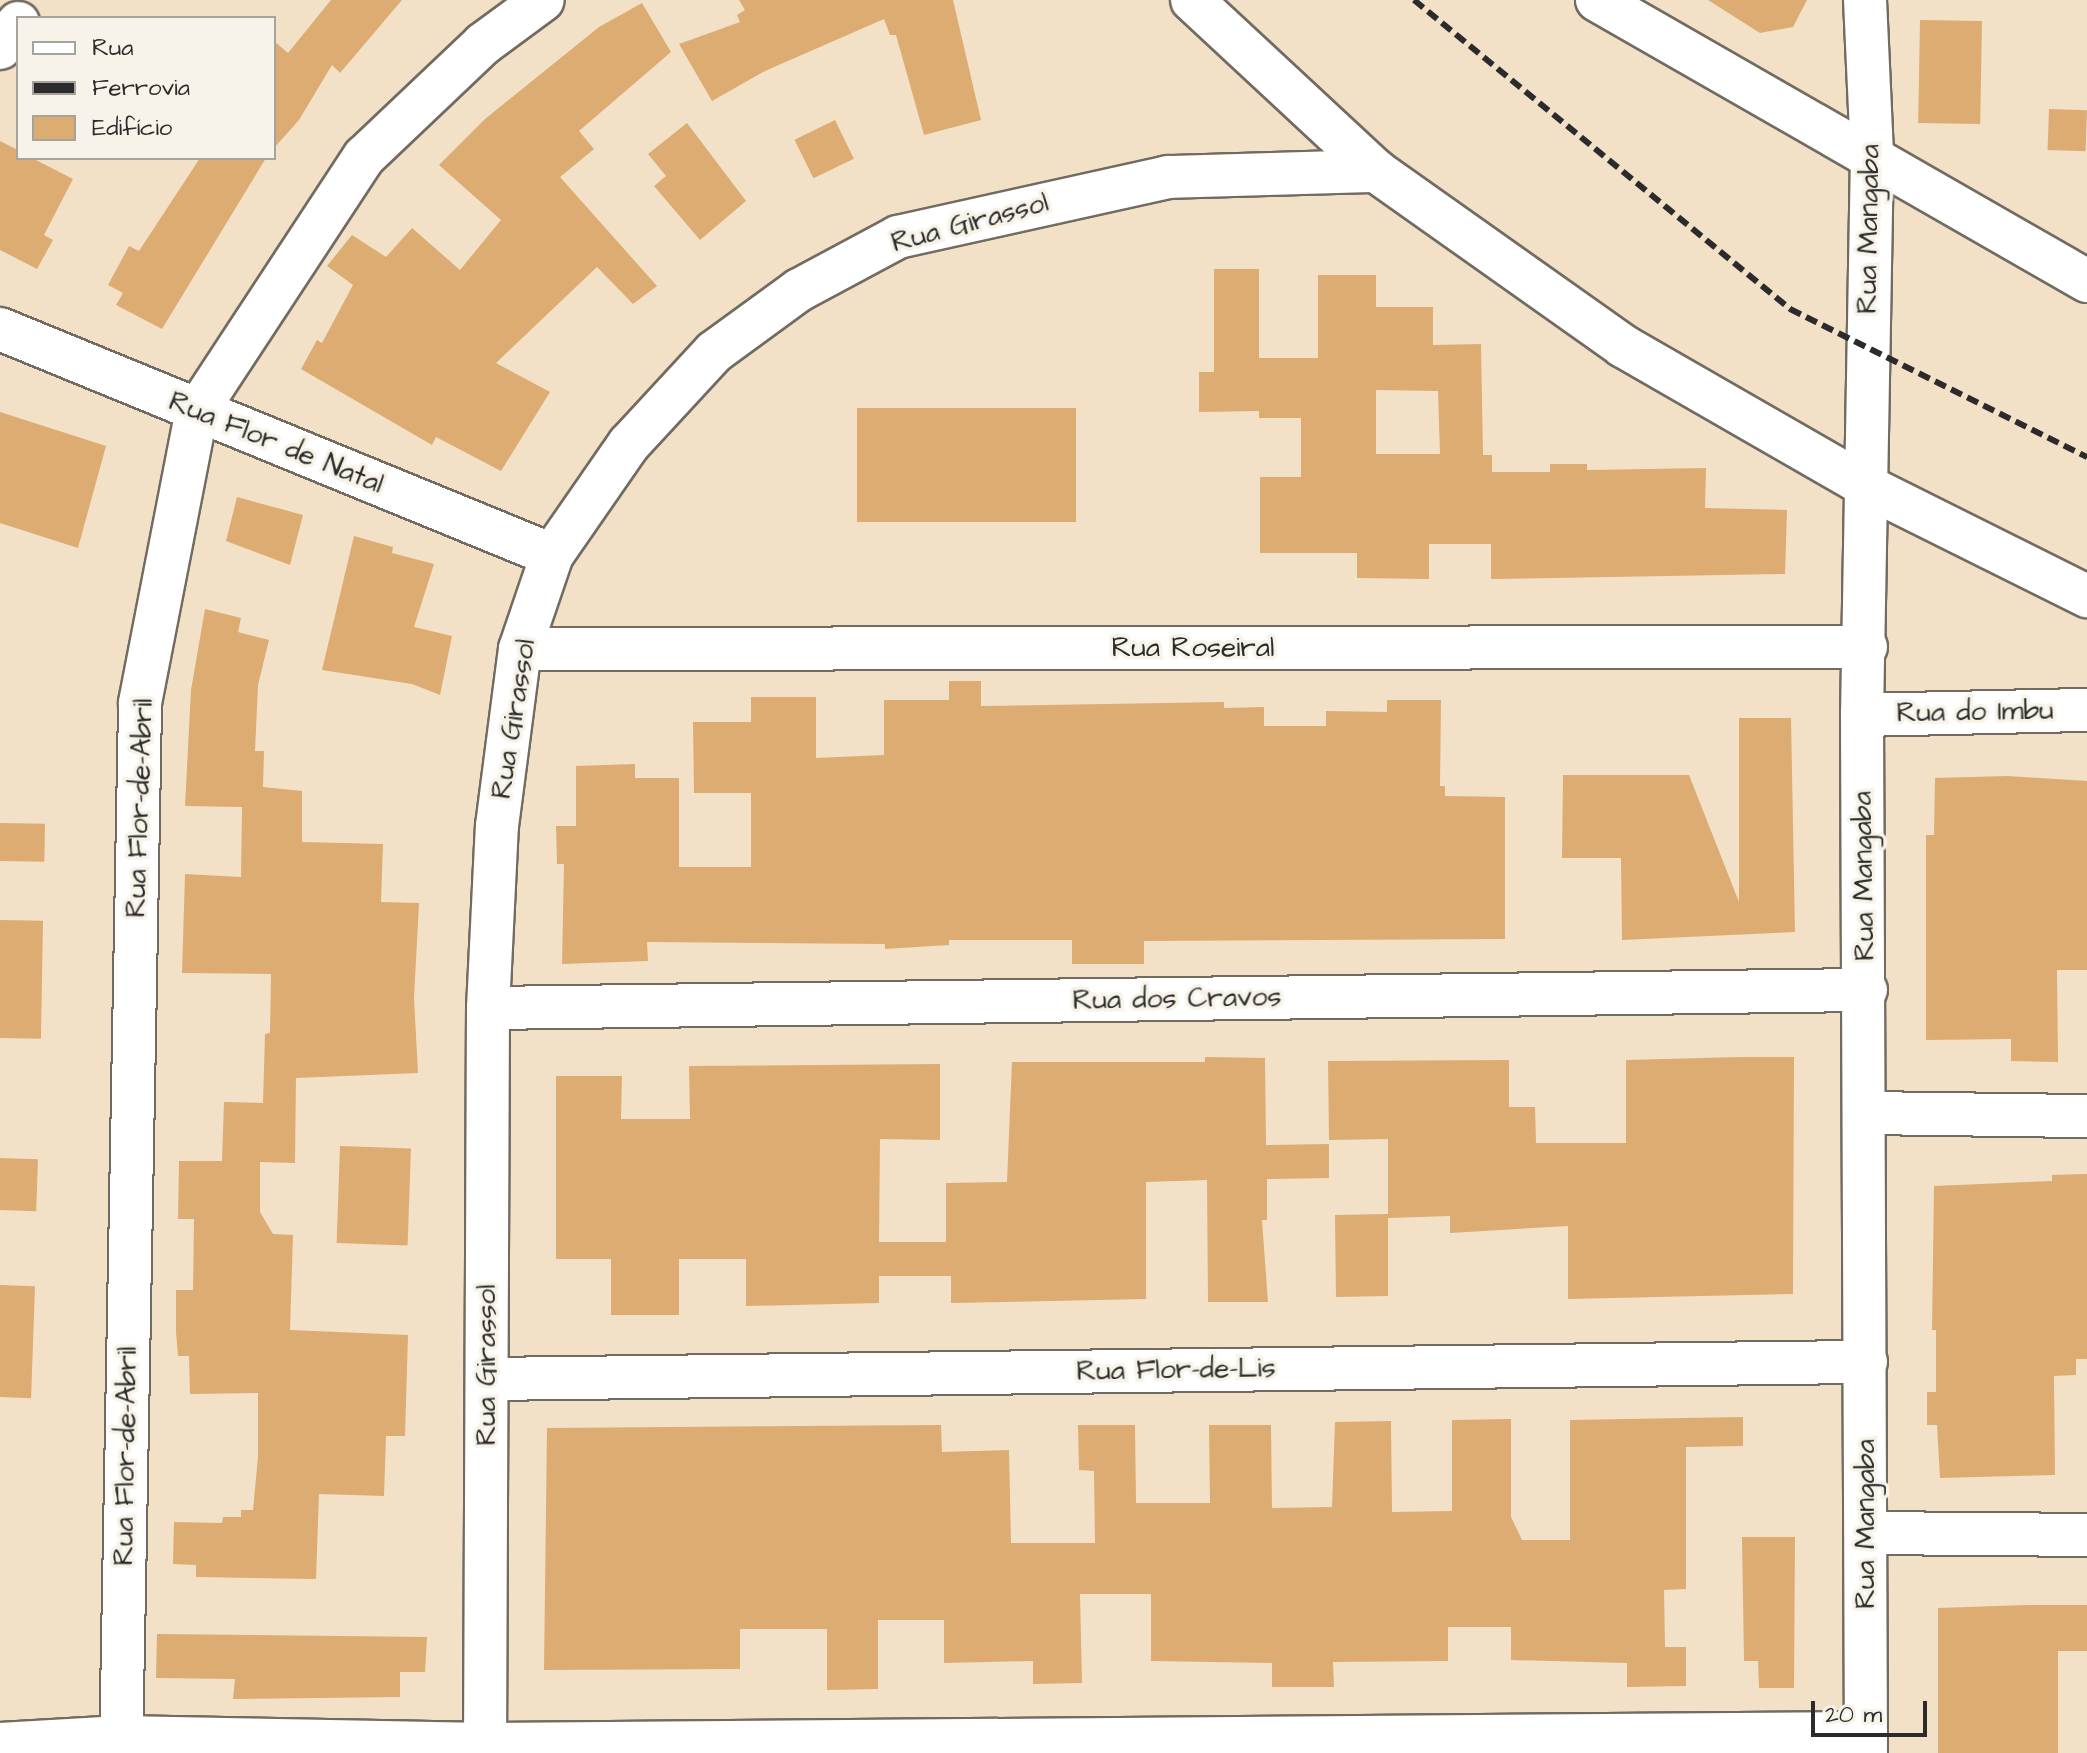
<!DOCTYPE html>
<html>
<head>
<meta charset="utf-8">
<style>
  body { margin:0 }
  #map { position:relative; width:2087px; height:1753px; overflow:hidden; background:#f2e1c6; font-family:"Architects Daughter",sans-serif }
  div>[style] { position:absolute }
  .building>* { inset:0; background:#ddac72; transform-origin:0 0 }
  .roads { filter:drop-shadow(2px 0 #716b61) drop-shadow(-2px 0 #716b61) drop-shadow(0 2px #716b61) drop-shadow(0 -2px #716b61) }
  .street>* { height:42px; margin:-21px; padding:0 21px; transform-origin:21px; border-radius:21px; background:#fff }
  .rail>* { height:6px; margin-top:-3px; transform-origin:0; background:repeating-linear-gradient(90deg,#2b2b2b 0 12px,transparent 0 18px) }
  span { translate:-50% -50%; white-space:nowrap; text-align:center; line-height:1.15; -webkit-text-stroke:7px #f7f3e8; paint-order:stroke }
  .street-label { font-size:28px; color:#2b2b2b }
  .legend { position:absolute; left:16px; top:16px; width:260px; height:144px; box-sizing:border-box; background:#f7f3e8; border:2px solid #a5a39c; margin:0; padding:10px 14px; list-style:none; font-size:24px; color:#2b2b2b }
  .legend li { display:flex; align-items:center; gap:16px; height:40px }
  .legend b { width:40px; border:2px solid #a5a39c }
  .scale { position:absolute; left:1811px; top:1701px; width:116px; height:36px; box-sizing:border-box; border:4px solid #2b2b2b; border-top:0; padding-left:10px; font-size:24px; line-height:28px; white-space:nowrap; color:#2b2b2b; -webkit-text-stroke:6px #f7f3e8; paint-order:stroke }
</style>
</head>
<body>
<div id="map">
  <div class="building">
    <div style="clip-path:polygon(331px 0,402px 0,340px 73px,332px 65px,299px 120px,274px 148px,274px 41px,288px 53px)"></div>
    <div style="clip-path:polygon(739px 0,953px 0,981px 120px,924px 135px,896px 35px,890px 35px,884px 19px,765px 71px,712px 101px,679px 44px,740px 22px,737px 15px,745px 10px)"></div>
    <div style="clip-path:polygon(1708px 0,1807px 0,1793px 27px,1760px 33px)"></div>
    <div style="clip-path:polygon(642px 3px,671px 52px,579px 131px,594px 149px,560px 177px,657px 286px,633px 304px,597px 267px,496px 363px,550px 392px,501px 471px,436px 437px,432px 445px,301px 369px,317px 340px,322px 343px,353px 285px,327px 266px,352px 235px,386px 257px,412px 228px,460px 270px,501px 220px,439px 165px,485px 119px,599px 27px)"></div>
    <div style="left:1920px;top:20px;width:62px;height:103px;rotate:1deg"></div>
    <div style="left:2049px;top:109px;width:38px;height:41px;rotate:2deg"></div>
    <div style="left:835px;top:120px;width:43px;height:45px;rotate:64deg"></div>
    <div style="clip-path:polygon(687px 123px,746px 201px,700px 240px,654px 186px,666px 176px,648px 154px)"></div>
    <div style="clip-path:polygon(0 141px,18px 150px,18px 158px,32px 158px,73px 179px,44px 235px,53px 240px,37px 269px,0 250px)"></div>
    <div style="clip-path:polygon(200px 158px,266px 158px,162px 329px,116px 305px,123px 293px,108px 285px,129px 246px,139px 251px)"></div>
    <div style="clip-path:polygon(evenodd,1214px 269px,1259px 269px,1259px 358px,1318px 358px,1318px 275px,1376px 275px,1376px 307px,1433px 307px,1433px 345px,1481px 344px,1483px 455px,1492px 455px,1492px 472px,1550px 472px,1550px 464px,1587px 464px,1587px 470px,1706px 468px,1705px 508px,1787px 510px,1785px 574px,1491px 579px,1491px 544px,1429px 544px,1429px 579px,1357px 578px,1357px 553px,1260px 553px,1260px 477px,1301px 477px,1301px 418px,1259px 418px,1259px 411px,1199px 412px,1199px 372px,1214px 372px,1214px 269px,1376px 390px,1438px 391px,1440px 454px,1376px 454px,1376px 390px)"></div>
    <div style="left:857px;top:408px;width:219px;height:114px"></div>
    <div style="clip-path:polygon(0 412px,106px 446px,78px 548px,0 523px)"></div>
    <div style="clip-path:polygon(237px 497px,303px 515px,290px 565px,226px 541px)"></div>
    <div style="clip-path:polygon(354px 536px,393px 547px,392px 553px,434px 564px,414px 627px,452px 636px,440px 695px,412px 684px,322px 670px)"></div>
    <div style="clip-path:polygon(205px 609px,241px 618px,238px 632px,269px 640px,258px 685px,255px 751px,264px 751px,263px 787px,302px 791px,302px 842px,383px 844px,381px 902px,419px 903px,414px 998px,418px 1073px,296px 1078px,295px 1163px,260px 1162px,260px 1212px,273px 1234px,293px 1235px,290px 1330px,408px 1335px,405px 1436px,386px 1436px,384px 1496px,319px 1494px,316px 1579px,196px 1577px,196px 1565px,173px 1564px,174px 1522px,222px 1523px,223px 1517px,241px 1517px,241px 1510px,253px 1510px,258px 1457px,258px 1393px,190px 1394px,189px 1356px,178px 1356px,176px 1332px,176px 1290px,193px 1290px,194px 1219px,178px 1219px,179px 1161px,222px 1161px,224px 1102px,263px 1103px,265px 1034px,270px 1033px,271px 974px,182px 973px,185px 874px,241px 877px,242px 807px,185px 806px,191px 690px)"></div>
    <div style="clip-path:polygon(949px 681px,981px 681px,981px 706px,1224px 702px,1224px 708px,1264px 707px,1264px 726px,1326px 726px,1326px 711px,1387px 712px,1387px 700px,1441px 700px,1440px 786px,1445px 786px,1445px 796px,1505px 797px,1505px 939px,1144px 941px,1144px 964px,1072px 964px,1072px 940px,949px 940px,949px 945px,885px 949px,885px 944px,647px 942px,648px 961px,562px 964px,564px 864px,557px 864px,556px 826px,576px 826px,576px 766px,635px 764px,635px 778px,679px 778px,679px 867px,751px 867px,751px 793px,694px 793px,693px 722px,751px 722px,751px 697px,816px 697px,816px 758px,884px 755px,884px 700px,949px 700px)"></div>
    <div style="clip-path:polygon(1739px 718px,1791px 718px,1795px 932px,1622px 940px,1621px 858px,1562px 858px,1563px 775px,1689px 775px,1739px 902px)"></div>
    <div style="clip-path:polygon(2008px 776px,2087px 781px,2087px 970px,2057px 970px,2058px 1062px,2011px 1061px,2011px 1039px,1926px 1040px,1926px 835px,1934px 835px,1935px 778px)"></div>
    <div style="left:0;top:823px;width:45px;height:38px;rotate:1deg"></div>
    <div style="left:0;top:920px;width:43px;height:118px;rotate:1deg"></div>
    <div style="clip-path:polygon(1205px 1057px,1265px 1058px,1266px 1145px,1329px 1144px,1329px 1178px,1267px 1179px,1267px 1220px,1262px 1220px,1268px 1302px,1208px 1302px,1207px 1180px,1146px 1182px,1146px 1299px,951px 1303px,951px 1276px,879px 1276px,879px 1303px,746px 1306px,746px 1259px,679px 1259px,679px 1315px,611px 1315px,611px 1259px,556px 1259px,556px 1076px,622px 1076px,621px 1119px,690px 1119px,689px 1066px,940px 1064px,940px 1140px,880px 1139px,879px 1242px,946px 1242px,946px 1183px,1007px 1182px,1012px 1062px,1205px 1062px)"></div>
    <div style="clip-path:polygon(1741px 1057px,1794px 1057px,1793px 1294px,1568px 1299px,1568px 1226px,1450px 1233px,1450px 1216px,1388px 1218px,1388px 1296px,1336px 1297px,1335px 1215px,1388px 1214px,1388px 1139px,1329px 1140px,1328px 1061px,1509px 1060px,1509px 1107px,1535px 1107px,1536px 1143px,1626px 1143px,1626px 1060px)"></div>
    <div style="left:340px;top:1146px;width:71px;height:97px;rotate:2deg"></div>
    <div style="left:0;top:1158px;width:38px;height:52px;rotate:2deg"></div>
    <div style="clip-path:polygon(2087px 1174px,2087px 1359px,2076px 1359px,2076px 1375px,2054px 1376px,2055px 1475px,1940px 1478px,1937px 1425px,1927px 1425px,1927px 1392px,1936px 1392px,1936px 1330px,1932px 1330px,1934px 1186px,2052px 1181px,2052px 1175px)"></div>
    <div style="left:0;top:1285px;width:35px;height:112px;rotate:2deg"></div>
    <div style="clip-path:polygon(1743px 1417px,1743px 1446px,1686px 1447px,1686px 1589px,1664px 1590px,1665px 1647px,1686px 1647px,1686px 1686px,1627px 1687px,1627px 1663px,1511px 1660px,1511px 1627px,1448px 1627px,1448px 1661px,1333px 1662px,1334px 1687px,1272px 1687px,1272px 1663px,1151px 1661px,1151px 1594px,1080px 1594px,1082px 1683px,1033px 1684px,1033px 1661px,944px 1663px,944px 1620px,878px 1620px,878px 1689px,827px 1690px,827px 1629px,740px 1629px,740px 1669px,544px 1670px,547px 1428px,941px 1425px,942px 1452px,1009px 1450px,1011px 1543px,1095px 1543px,1094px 1471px,1079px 1470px,1078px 1425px,1135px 1425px,1136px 1503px,1210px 1503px,1209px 1425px,1271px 1425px,1272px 1508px,1332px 1507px,1335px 1422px,1391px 1421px,1392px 1512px,1452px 1511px,1452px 1420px,1511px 1419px,1511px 1517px,1522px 1540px,1570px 1540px,1570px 1420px)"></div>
    <div style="clip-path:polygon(1742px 1537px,1795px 1537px,1794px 1688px,1759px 1688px,1758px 1661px,1744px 1661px)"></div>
    <div style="clip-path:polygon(2026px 1605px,2087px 1605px,2087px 1651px,2058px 1651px,2058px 1753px,1938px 1753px,1938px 1608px)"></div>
    <div style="clip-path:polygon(157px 1634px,427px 1637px,425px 1672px,400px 1672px,400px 1697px,233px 1699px,235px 1679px,156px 1678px)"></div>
  </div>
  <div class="roads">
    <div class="street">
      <div style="left:1192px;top:0;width:251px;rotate:42.9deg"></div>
      <div style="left:1376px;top:171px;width:303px;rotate:35.3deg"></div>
      <div style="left:1623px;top:346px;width:280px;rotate:29.9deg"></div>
      <div style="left:1866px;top:486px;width:247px;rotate:26.5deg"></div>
      <div style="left:1597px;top:0;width:565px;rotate:29.83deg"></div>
      <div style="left:1865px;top:0;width:154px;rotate:87.4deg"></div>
      <div style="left:1872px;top:154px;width:561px;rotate:91.02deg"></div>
      <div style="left:1862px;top:715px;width:1038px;rotate:89.78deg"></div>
      <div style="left:0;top:48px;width:31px;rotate:-54deg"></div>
      <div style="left:0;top:329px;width:596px;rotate:22.27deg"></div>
      <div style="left:520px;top:649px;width:1346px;rotate:-0.09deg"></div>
      <div style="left:1862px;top:715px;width:225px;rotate:-1.3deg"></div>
      <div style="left:488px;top:1008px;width:1378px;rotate:-0.75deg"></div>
      <div style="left:1866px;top:1113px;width:221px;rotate:0.8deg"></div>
      <div style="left:487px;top:1379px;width:1379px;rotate:-0.71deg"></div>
      <div style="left:1866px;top:1533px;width:221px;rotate:0.5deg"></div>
      <div style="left:0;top:1744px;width:121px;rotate:-3.3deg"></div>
      <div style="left:121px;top:1737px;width:364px;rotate:1.1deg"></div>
      <div style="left:485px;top:1744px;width:1381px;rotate:-0.46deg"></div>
      <div style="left:121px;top:1753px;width:1050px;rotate:-88.96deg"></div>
      <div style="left:140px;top:703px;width:298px;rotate:-79deg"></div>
      <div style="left:197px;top:411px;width:304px;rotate:-56.7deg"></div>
      <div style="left:364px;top:157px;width:164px;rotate:-43.5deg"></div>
      <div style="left:483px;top:44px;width:74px;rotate:-36.3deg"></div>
      <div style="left:485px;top:1753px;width:745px;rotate:-89.77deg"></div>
      <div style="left:488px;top:1008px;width:182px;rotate:-87.2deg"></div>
      <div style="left:497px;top:826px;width:178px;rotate:-82.6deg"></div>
      <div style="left:520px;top:649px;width:99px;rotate:-71.2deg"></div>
      <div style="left:552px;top:555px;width:135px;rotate:-55.3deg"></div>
      <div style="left:629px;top:444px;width:125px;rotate:-47.3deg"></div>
      <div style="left:714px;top:352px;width:105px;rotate:-36.1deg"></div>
      <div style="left:799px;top:290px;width:112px;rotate:-28.2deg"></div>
      <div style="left:898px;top:237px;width:277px;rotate:-12.5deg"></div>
      <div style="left:1168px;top:177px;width:208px;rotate:-1.7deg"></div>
    </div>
  </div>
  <div class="rail">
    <div style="left:1414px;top:0;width:487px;rotate:39.4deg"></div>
    <div style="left:1790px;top:309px;width:332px;rotate:26.5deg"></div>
  </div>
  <div class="street-label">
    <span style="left:970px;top:223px;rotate:-15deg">Rua Girassol</span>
    <span style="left:1869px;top:229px;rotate:-89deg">Rua Mangaba</span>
    <span style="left:276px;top:443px;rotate:22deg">Rua Flor de Natal</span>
    <span style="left:1193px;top:648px">Rua Roseiral</span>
    <span style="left:1975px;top:712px;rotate:-1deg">Rua do Imbu</span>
    <span style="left:514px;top:719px;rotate:-81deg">Rua Girassol</span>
    <span style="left:140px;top:808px;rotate:-88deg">Rua Flor-de-Abril</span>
    <span style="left:1864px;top:876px;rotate:-91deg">Rua Mangaba</span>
    <span style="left:1177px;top:999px;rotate:-1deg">Rua dos Cravos</span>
    <span style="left:487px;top:1365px;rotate:-90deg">Rua Girassol</span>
    <span style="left:1176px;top:1370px;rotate:-1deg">Rua Flor-de-Lis</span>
    <span style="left:126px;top:1456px;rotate:-89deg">Rua Flor-de-Abril</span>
    <span style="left:1866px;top:1524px;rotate:-90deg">Rua Mangaba</span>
  </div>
  <ul class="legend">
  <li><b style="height:10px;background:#fff"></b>Rua</li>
  <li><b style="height:10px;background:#2b2b2b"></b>Ferrovia</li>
  <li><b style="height:22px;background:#ddac72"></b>Edifício</li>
  </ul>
  <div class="scale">20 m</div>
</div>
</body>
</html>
